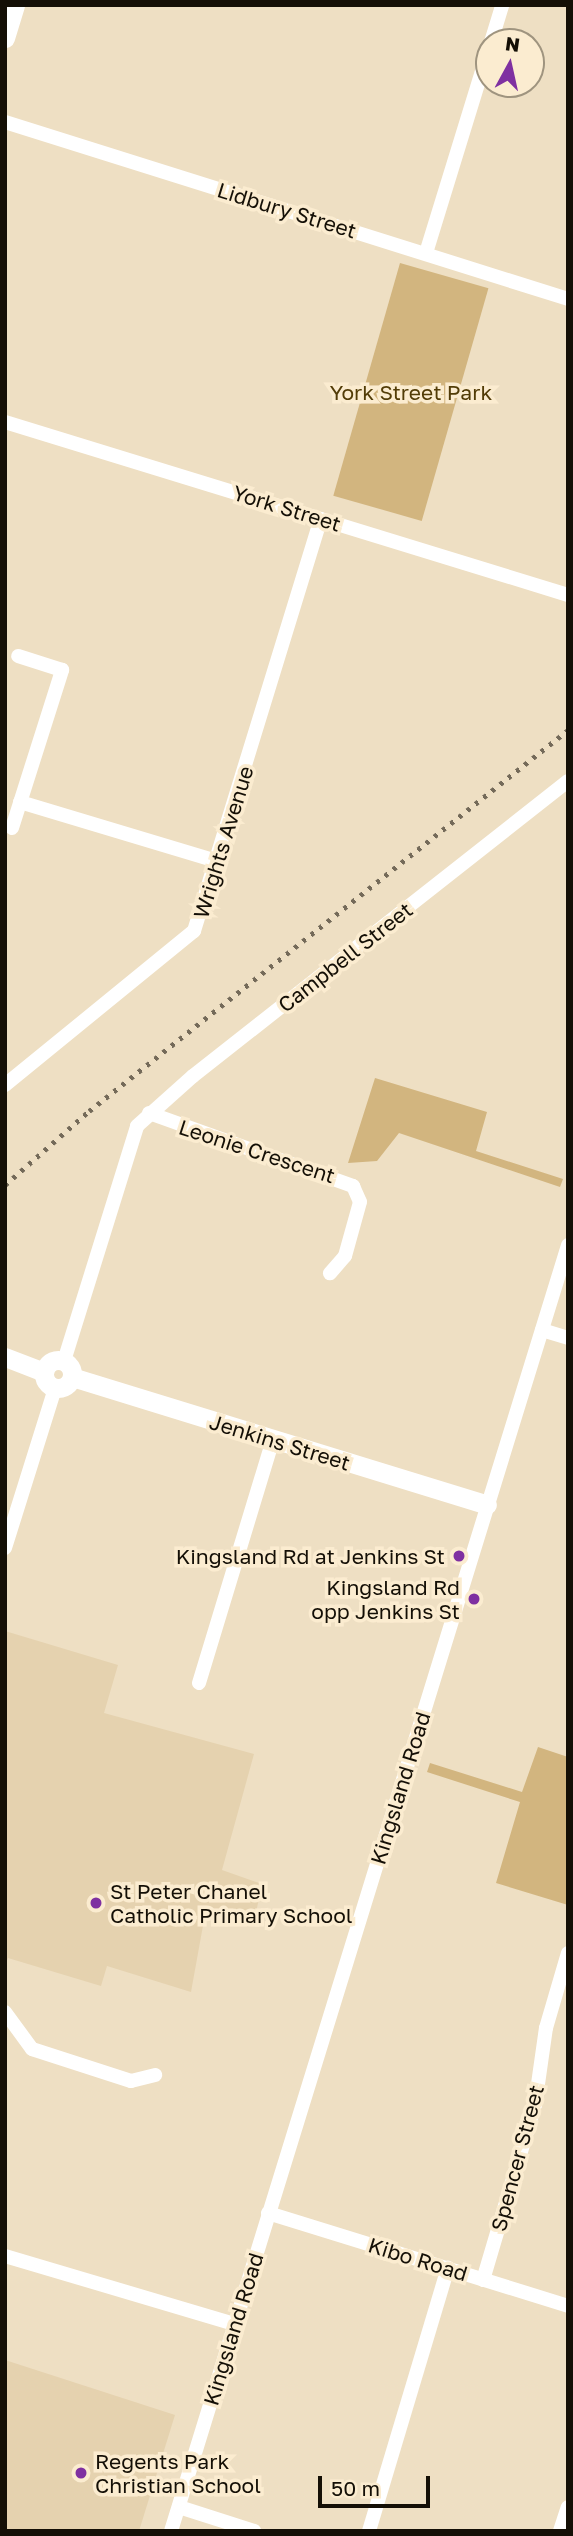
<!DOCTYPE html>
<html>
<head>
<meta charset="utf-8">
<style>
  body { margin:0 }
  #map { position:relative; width:573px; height:2536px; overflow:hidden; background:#eedfc3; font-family:"Golos Text",sans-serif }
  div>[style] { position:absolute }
  .built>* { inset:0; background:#e5d2af }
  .green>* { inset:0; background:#d2b57f; transform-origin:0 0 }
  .street>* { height:14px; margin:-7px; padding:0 7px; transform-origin:7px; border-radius:7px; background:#fff }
  .secondary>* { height:19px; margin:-9.5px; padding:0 9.5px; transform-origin:9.5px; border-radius:9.5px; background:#fff }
  .secondary>.ring { margin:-9.5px; padding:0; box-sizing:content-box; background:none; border:19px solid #fff; border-radius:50% }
  .rail>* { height:4.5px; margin-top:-2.25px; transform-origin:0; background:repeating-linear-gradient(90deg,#746a59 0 3.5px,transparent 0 10.5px) }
  .dots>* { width:19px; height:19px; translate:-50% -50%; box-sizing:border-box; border:4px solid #fbecd0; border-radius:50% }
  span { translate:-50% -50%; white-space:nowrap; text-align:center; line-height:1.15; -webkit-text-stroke:7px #fbecd0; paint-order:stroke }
  .street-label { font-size:21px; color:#140f06 }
  .park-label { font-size:21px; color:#523c07 }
  .poi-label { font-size:21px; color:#140f06 }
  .right { translate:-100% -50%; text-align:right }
  .left { translate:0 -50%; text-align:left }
  .frame { position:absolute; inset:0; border:7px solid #140f06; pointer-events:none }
  .north { position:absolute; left:475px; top:28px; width:70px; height:70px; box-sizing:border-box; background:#fbecd0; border:2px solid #9f947f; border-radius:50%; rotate:8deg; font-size:19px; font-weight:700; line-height:28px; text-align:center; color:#140f06 }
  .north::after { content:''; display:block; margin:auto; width:24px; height:32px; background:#7f30a1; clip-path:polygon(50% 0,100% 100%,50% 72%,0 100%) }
  .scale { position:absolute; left:318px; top:2476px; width:112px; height:32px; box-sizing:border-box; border:4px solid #140f06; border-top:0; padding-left:9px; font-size:21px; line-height:24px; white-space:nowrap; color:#140f06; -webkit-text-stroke:5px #fbecd0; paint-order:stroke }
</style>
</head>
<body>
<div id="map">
  <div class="built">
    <div style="clip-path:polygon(5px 1631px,118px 1665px,104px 1713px,254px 1754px,222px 1870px,262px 1884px,254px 1922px,206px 1909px,191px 1992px,107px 1966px,101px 1986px,8px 1958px,5px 1966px)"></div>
    <div style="clip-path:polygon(5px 2360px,175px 2415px,139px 2531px,5px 2531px)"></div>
  </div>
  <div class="green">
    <div style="left:400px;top:263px;width:92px;height:242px;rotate:16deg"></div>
    <div style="clip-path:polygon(375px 1078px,487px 1112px,476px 1151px,563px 1179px,560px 1187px,399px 1133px,377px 1161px,348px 1163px)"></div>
    <div style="clip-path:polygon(538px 1747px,568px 1757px,568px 1905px,496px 1883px,520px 1802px,427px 1772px,430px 1763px,522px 1792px)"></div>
  </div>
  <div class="street">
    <div style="left:491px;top:42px;width:39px;rotate:-73deg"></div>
    <div style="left:5px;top:122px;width:590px;rotate:17.45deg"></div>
    <div style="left:426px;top:253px;width:214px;rotate:-72.9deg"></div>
    <div style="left:5px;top:422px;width:589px;rotate:17.08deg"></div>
    <div style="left:20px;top:802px;width:206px;rotate:16.7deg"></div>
    <div style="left:12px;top:828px;width:166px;rotate:-72.4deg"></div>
    <div style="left:62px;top:670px;width:46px;rotate:-162.3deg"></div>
    <div style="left:5px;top:1085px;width:244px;rotate:-39.2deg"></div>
    <div style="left:194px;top:931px;width:431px;rotate:-72.9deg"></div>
    <div style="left:149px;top:1113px;width:217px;rotate:19.7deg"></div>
    <div style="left:353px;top:1186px;width:17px;rotate:66deg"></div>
    <div style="left:360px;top:1202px;width:56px;rotate:105.5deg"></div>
    <div style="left:345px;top:1256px;width:23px;rotate:131deg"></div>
    <div style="left:542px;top:1330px;width:27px;rotate:17deg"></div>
    <div style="left:64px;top:1361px;width:246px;rotate:-72.7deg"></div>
    <div style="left:137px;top:1126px;width:75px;rotate:-41.8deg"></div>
    <div style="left:193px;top:1076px;width:477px;rotate:-38.2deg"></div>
    <div style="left:5px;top:1548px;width:168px;rotate:-72.6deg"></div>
    <div style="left:199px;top:1683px;width:254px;rotate:-73.1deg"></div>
    <div style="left:5px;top:2012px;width:46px;rotate:53.9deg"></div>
    <div style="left:32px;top:2049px;width:104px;rotate:17.9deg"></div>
    <div style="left:131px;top:2081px;width:25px;rotate:-14deg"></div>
    <div style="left:268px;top:2213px;width:314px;rotate:17.2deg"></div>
    <div style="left:5px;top:2256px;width:240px;rotate:16.5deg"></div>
    <div style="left:483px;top:2280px;width:183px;rotate:-73.5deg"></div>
    <div style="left:535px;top:2105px;width:78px;rotate:-81.9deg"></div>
    <div style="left:546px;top:2028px;width:78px;rotate:-73.7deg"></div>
    <div style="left:179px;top:2507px;width:79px;rotate:17.7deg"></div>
    <div style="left:171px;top:2531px;width:1346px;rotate:-72.84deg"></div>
    <div style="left:369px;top:2531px;width:275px;rotate:-73.3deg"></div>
    <div style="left:560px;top:2531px;width:25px;rotate:-72deg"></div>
  </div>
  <div class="secondary">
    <div style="left:5px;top:38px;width:34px;rotate:-73deg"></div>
    <div style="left:5px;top:1357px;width:42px;rotate:21deg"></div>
    <div class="ring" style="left:44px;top:1360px;width:9px;height:9px"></div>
    <div style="left:72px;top:1377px;width:434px;rotate:17.1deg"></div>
  </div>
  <div class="rail">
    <div style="left:5px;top:1185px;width:112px;rotate:-41.4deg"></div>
    <div style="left:89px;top:1111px;width:612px;rotate:-38.5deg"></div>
  </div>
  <div class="dots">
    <div style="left:459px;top:1556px;background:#7f30a1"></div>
    <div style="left:474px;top:1599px;background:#7f30a1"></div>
    <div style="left:96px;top:1903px;background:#7f30a1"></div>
    <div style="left:81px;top:2473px;background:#7f30a1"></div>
  </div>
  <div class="street-label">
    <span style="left:287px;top:210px;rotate:17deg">Lidbury Street</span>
    <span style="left:287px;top:508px;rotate:17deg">York Street</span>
    <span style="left:223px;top:842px;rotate:-73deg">Wrights Avenue</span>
    <span style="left:345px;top:957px;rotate:-38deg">Campbell Street</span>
    <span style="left:257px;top:1151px;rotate:18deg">Leonie Crescent</span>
    <span style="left:280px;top:1442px;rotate:17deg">Jenkins Street</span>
    <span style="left:400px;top:1788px;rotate:-73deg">Kingsland Road</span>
    <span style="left:517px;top:2158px;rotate:-75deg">Spencer Street</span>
    <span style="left:418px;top:2259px;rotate:17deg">Kibo Road</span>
    <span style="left:233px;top:2329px;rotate:-73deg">Kingsland Road</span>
  </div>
  <div class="park-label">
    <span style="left:411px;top:392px">York Street Park</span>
  </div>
  <div class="poi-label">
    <span class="right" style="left:445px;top:1556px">Kingsland Rd at Jenkins St</span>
    <span class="right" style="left:460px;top:1599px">Kingsland Rd<br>opp Jenkins St</span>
    <span class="left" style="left:110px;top:1903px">St Peter Chanel<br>Catholic Primary School</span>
    <span class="left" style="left:95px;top:2473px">Regents Park<br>Christian School</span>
  </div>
  <div class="frame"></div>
  <div class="north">N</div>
  <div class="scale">50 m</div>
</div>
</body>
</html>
